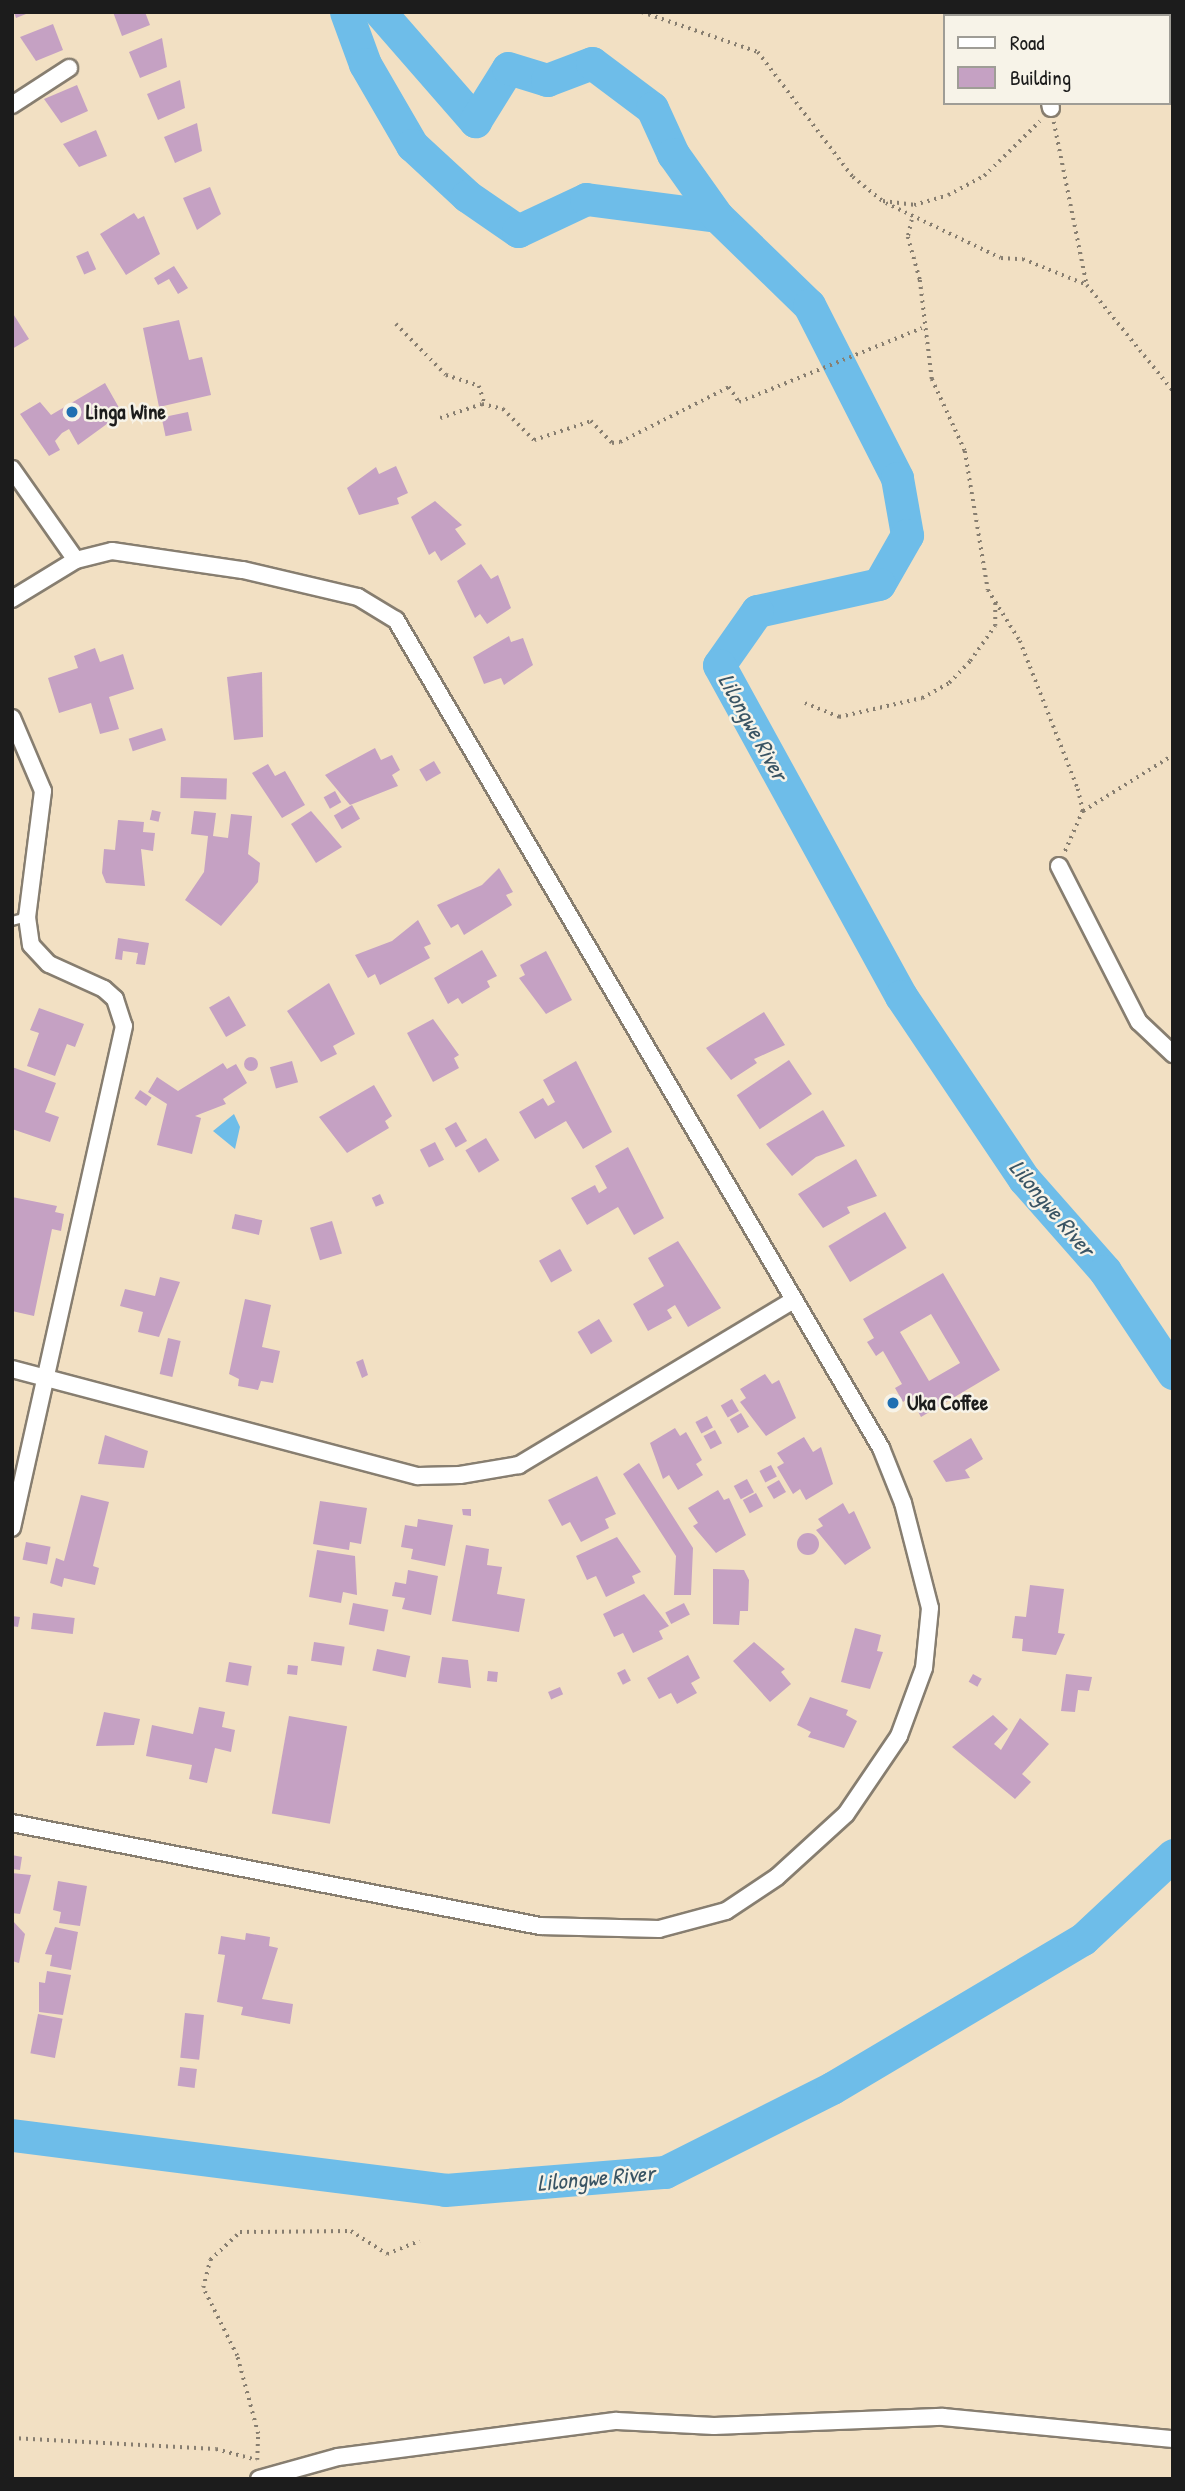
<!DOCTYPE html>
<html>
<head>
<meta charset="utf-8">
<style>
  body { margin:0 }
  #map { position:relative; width:1185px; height:2491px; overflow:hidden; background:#f2e0c3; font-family:"Patrick Hand",sans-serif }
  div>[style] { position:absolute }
  .water>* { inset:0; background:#6ebde9 }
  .river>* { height:33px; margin:-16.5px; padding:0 16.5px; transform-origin:16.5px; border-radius:16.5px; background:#6ebde9 }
  .building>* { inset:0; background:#c5a1c3; transform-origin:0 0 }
  .round { border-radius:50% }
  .path>* { height:3.5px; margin-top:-1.75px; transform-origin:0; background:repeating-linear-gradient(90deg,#877e70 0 2px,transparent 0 7px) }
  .roads { filter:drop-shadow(2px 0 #877e70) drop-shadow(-2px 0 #877e70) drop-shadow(0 2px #877e70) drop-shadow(0 -2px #877e70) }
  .service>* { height:8px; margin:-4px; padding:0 4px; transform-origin:4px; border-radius:4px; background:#fff }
  .minor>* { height:16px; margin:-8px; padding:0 8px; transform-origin:8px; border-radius:8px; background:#fff }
  .dots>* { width:19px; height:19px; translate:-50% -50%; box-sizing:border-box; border:4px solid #f7f3e8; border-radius:50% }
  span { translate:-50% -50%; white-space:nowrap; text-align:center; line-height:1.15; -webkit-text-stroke:5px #f7f3e8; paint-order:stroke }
  .poi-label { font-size:21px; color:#1c1c1c; font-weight:700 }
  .left { translate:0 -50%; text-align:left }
  .water-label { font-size:23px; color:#395464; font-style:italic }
  .frame { position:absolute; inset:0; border:14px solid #1c1c1c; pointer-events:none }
  .legend { position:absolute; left:943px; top:14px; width:228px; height:91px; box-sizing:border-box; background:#f7f3e8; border:2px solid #9f9d96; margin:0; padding:9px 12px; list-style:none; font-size:21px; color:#1c1c1c }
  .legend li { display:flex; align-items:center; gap:14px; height:35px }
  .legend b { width:35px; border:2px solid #9f9d96 }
</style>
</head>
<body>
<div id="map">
  <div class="water">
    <div style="clip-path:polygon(234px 1114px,240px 1127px,235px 1149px,213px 1131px)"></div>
  </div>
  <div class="river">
    <div style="left:346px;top:12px;width:55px;rotate:69.9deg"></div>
    <div style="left:365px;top:64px;width:94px;rotate:59.9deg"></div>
    <div style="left:412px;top:145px;width:75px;rotate:42.8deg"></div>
    <div style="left:467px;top:196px;width:62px;rotate:34.5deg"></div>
    <div style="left:518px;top:231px;width:75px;rotate:-25.2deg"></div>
    <div style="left:586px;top:199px;width:132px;rotate:7.4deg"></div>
    <div style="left:717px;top:216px;width:128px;rotate:44.1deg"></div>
    <div style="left:809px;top:305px;width:194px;rotate:63deg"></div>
    <div style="left:897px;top:478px;width:58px;rotate:80deg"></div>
    <div style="left:907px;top:535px;width:56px;rotate:119.7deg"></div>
    <div style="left:879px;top:584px;width:125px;rotate:167.5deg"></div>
    <div style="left:757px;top:611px;width:66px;rotate:125.1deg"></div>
    <div style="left:719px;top:665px;width:378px;rotate:61.2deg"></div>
    <div style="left:901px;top:996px;width:220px;rotate:56.1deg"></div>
    <div style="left:1024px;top:1179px;width:123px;rotate:48.6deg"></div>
    <div style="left:1105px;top:1271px;width:123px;rotate:56.3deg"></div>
    <div style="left:380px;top:12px;width:145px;rotate:48.9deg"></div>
    <div style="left:475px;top:121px;width:62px;rotate:-58.1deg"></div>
    <div style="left:508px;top:68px;width:41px;rotate:17.1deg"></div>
    <div style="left:547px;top:80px;width:48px;rotate:-20.7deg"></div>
    <div style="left:592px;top:63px;width:75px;rotate:36.9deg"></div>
    <div style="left:652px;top:108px;width:51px;rotate:65.5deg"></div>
    <div style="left:673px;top:154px;width:76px;rotate:54.6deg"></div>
    <div style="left:12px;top:2135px;width:436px;rotate:7.2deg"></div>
    <div style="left:445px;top:2190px;width:221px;rotate:-4.7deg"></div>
    <div style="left:665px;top:2172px;width:187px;rotate:-26.7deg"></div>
    <div style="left:832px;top:2088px;width:292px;rotate:-30.7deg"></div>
    <div style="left:1083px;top:1939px;width:123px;rotate:-43deg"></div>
  </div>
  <div class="building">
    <div style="clip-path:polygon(14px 12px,31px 12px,16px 18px)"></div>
    <div style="clip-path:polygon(113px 12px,145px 12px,150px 25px,122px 36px)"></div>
    <div style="clip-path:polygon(53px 24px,63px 50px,36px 61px,20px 37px)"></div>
    <div style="clip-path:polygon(162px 38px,167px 67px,140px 78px,129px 52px)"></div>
    <div style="clip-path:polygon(180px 80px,185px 108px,158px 120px,147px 94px)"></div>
    <div style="clip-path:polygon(77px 85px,88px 111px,61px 123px,44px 99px)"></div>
    <div style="clip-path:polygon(197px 123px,202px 151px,175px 163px,164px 137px)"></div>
    <div style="clip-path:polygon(96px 130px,107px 156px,79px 167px,63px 144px)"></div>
    <div style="clip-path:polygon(210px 187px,221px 214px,197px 230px,183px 198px)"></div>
    <div style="clip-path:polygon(134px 213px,138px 219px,144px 216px,160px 254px,126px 275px,100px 234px)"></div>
    <div style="left:88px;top:251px;width:20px;height:13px;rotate:66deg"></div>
    <div style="clip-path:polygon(174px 266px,188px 288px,178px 294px,169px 279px,158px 285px,154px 278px)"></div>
    <div style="clip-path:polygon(12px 312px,29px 339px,12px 349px)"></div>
    <div style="clip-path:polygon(179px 320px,189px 360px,202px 357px,211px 395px,159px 407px,143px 328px)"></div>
    <div style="clip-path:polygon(105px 383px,122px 413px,78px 445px,69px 429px,62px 433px,55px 441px,60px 450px,49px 456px,20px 414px,40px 402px,51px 415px)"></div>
    <div style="left:188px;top:412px;width:19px;height:27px;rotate:78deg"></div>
    <div style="clip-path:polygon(396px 466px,408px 493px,397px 498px,399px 504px,359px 515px,347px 488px,376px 467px,379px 474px)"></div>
    <div style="clip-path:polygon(435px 501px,462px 525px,455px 529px,466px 544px,441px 561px,435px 551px,429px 555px,411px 517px)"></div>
    <div style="clip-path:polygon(481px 564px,491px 579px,498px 575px,511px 608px,487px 624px,480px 614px,475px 618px,457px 581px)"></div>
    <div style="clip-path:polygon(509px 636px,511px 642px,523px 638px,533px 665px,504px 685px,501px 678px,484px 684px,473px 657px)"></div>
    <div style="clip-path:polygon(95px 648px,100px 662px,123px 654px,134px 689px,109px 697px,119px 729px,100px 734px,91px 703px,59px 713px,48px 678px,78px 668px,74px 656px)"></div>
    <div style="clip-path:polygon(262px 672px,263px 737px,234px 740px,227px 677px)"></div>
    <div style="left:162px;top:728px;width:13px;height:35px;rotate:72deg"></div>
    <div style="clip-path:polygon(375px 748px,381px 760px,392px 755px,400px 770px,392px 775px,398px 786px,350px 805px,325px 775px)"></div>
    <div style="left:434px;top:761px;width:14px;height:17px;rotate:60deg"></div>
    <div style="clip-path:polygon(268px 764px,275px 776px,285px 771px,305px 805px,282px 818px,252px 773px)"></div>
    <div style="left:181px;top:777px;width:46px;height:21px;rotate:2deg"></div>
    <div style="left:335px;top:791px;width:13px;height:13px;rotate:61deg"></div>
    <div style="left:352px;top:805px;width:16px;height:21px;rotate:60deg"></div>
    <div style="left:152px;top:810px;width:9px;height:10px;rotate:13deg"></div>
    <div style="clip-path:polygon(194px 811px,216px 813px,213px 836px,228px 838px,231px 814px,252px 816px,248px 854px,260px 863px,258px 882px,221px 926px,185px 900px,204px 872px,208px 836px,191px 834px)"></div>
    <div style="clip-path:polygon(311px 811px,342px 847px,316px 863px,291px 824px)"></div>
    <div style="clip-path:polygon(118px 820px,144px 822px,143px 832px,155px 833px,153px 851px,141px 849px,145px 886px,106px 883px,102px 873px,104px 849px,115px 850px)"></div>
    <div style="clip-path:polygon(499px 868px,513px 892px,506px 895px,512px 905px,464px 935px,458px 924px,451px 928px,437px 905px,482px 885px)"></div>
    <div style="clip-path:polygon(418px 920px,431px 944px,424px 947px,430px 958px,380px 985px,375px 974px,368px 978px,355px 955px,392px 941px)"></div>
    <div style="clip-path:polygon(118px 938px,149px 943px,145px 965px,136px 964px,138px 953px,123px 951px,122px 960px,115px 959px)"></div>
    <div style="clip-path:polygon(482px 950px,497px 976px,487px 981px,490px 987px,462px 1004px,458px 998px,448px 1004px,434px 978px)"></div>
    <div style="clip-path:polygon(546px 951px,572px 1000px,546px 1014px,519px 978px,525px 975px,520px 965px)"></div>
    <div style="clip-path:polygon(329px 983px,355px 1034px,333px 1046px,337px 1054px,321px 1062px,287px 1011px)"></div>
    <div style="left:229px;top:996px;width:34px;height:23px;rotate:60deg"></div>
    <div style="clip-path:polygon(39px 1008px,84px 1024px,75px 1047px,67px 1044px,55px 1076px,27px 1066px,39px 1033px,30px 1030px)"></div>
    <div style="clip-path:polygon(764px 1012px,785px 1045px,754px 1059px,757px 1063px,731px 1080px,706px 1048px)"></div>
    <div style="clip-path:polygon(433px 1019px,459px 1055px,454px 1058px,459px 1068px,433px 1082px,407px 1033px)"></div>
    <div class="round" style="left:244px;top:1057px;width:14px;height:14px"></div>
    <div style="left:789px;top:1060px;width:41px;height:63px;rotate:56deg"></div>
    <div style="left:292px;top:1061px;width:22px;height:23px;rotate:74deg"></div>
    <div style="clip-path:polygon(576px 1061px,612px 1132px,583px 1149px,566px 1121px,535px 1139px,519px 1112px,543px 1098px,548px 1106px,555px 1102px,543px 1080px)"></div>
    <div style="clip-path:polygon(223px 1063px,227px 1069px,236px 1064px,247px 1083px,223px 1099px,226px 1104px,195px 1116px,201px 1118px,192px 1154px,157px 1145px,167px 1104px,148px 1092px,157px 1077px,178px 1091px)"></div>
    <div style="clip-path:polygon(12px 1067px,56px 1083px,45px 1112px,59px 1117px,50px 1142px,12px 1129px)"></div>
    <div style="clip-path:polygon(374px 1085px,392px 1116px,385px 1121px,389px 1128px,347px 1153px,319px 1117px)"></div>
    <div style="left:140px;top:1090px;width:14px;height:10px;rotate:34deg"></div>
    <div style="clip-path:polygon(823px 1110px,845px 1146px,816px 1157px,792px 1176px,766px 1144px)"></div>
    <div style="left:456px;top:1122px;width:22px;height:13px;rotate:60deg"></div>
    <div style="left:486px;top:1138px;width:26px;height:24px;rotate:59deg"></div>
    <div style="left:435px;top:1142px;width:20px;height:17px;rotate:63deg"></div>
    <div style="clip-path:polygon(628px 1147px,664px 1218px,634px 1235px,618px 1207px,587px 1225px,571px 1198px,595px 1185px,599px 1193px,607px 1188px,595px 1166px)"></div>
    <div style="clip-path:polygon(856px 1159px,877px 1196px,847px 1207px,850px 1213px,823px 1228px,798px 1194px)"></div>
    <div style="left:380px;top:1194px;width:10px;height:9px;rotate:66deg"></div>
    <div style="clip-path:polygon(12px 1197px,57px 1206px,55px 1212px,64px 1214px,61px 1231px,52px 1229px,34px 1316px,12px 1311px)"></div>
    <div style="left:885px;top:1212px;width:42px;height:66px;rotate:59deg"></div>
    <div style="left:235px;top:1214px;width:28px;height:15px;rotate:13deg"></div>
    <div style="left:332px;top:1221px;width:34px;height:23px;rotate:73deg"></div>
    <div style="clip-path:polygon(678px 1241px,721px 1308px,688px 1327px,675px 1305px,667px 1310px,672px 1318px,648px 1331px,633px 1304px,664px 1286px,648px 1258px)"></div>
    <div style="left:560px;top:1249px;width:25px;height:24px;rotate:61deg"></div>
    <div style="clip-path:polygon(evenodd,943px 1273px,1000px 1370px,921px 1417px,910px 1397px,903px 1402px,895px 1388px,902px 1384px,883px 1351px,876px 1356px,867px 1342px,874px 1338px,863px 1319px,943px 1273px,931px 1314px,960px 1363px,929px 1381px,900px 1332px,931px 1314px)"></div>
    <div style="clip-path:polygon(160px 1277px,180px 1282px,159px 1337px,138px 1332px,143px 1312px,120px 1306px,125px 1289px,155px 1296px)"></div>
    <div style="clip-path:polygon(245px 1299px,271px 1305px,262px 1347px,280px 1351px,273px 1383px,261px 1381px,258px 1390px,238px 1386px,239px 1379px,229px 1374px)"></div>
    <div style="left:599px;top:1319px;width:26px;height:25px;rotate:59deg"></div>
    <div style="left:168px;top:1338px;width:13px;height:37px;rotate:13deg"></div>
    <div style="clip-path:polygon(363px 1359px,368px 1375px,362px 1378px,356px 1362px)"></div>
    <div style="clip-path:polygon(765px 1374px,772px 1384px,779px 1380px,796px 1418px,766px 1436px,740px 1402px,746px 1398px,740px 1389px)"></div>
    <div style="left:732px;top:1399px;width:14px;height:13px;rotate:60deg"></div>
    <div style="left:741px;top:1413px;width:16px;height:13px;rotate:60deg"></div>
    <div style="left:707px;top:1416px;width:13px;height:13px;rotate:63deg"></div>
    <div style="clip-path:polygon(675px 1428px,680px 1436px,686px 1432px,702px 1460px,696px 1464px,703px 1475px,678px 1490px,669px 1475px,663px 1479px,650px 1443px)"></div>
    <div style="left:715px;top:1430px;width:15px;height:13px;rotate:62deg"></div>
    <div style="clip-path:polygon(105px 1435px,148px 1451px,144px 1468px,98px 1464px)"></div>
    <div style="clip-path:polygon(804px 1437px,813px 1452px,821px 1447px,833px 1484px,806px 1500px,800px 1489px,793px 1494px,777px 1467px,784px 1463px,777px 1453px)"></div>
    <div style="clip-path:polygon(971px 1438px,983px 1459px,965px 1470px,970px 1478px,946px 1482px,933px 1461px)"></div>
    <div style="clip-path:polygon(639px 1463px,693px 1548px,691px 1595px,674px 1595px,676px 1556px,623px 1474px)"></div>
    <div style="left:771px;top:1465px;width:13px;height:13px;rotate:63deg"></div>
    <div style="clip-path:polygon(597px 1476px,616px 1514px,605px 1519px,609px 1528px,581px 1542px,570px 1522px,562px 1526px,548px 1500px)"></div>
    <div style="left:747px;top:1479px;width:15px;height:15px;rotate:62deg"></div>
    <div style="left:779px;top:1480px;width:14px;height:14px;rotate:60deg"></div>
    <div style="clip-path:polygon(718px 1490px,724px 1500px,729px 1498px,746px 1535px,716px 1553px,693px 1526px,698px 1523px,688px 1508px)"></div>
    <div style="left:756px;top:1493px;width:15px;height:15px;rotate:62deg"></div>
    <div style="clip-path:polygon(81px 1495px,109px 1502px,93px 1566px,99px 1568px,95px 1585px,64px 1578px,62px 1587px,50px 1583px,56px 1558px,64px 1561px)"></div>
    <div style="clip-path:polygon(320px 1501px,367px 1508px,361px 1544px,350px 1542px,349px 1550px,313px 1544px)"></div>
    <div style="clip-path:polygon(843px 1503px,849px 1514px,854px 1511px,871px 1548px,845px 1565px,816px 1530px,823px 1526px,818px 1519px)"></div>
    <div style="clip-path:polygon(462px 1509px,471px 1509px,471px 1516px,463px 1515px)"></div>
    <div style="clip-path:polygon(418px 1519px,453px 1525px,445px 1566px,411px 1559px,413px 1549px,401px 1547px,405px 1525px,417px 1527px)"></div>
    <div class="round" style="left:797px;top:1533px;width:22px;height:22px"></div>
    <div style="clip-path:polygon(617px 1537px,641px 1572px,632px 1576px,635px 1583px,606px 1597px,596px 1576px,587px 1580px,576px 1556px)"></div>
    <div style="left:26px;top:1542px;width:25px;height:18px;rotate:11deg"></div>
    <div style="clip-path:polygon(466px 1545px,489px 1549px,487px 1565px,502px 1567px,497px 1594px,525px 1599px,519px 1632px,452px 1621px)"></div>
    <div style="clip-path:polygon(317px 1550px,355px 1556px,357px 1595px,343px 1592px,341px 1603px,309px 1597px)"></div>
    <div style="clip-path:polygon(713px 1569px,744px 1570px,749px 1580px,748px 1611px,740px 1611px,739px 1625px,713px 1624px)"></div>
    <div style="clip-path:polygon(408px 1570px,438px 1576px,431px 1615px,402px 1609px,405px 1598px,392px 1596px,395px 1582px,406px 1584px)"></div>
    <div style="clip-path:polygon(1030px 1585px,1064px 1589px,1058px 1633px,1065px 1634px,1056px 1655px,1022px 1651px,1023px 1639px,1012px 1638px,1015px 1616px,1026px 1617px)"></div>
    <div style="clip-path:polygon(644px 1594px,669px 1626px,659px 1631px,663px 1639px,633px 1653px,623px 1633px,614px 1637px,603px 1614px)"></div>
    <div style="left:353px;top:1603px;width:36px;height:22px;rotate:11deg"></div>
    <div style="left:684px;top:1603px;width:13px;height:21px;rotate:63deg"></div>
    <div style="left:33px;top:1613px;width:42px;height:16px;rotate:7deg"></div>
    <div style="clip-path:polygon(12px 1616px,20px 1617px,18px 1627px,12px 1626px)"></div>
    <div style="clip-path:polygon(855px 1628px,881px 1635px,877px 1651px,883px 1652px,870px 1689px,841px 1682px)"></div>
    <div style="left:314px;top:1642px;width:31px;height:19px;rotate:9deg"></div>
    <div style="clip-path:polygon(754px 1642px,785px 1669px,781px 1672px,791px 1684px,770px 1702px,733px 1661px)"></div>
    <div style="left:377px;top:1649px;width:34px;height:22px;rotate:12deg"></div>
    <div style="clip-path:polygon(688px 1655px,700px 1678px,691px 1683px,697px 1693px,677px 1704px,671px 1693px,659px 1699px,647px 1678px)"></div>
    <div style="clip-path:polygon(442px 1657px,468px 1660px,471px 1688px,438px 1683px)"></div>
    <div style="left:229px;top:1662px;width:23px;height:20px;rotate:10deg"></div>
    <div style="left:288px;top:1665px;width:10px;height:9px;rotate:6deg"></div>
    <div style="left:625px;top:1669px;width:13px;height:9px;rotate:63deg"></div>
    <div style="left:488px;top:1671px;width:10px;height:10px;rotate:6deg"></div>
    <div style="left:973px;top:1674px;width:10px;height:9px;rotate:29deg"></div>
    <div style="clip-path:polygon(1066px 1674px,1092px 1677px,1089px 1691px,1078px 1690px,1075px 1712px,1061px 1711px)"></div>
    <div style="left:560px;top:1687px;width:8px;height:13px;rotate:67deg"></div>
    <div style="clip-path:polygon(810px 1697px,848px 1710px,846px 1715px,857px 1721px,844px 1748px,808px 1737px,811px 1732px,797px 1725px)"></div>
    <div style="clip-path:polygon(199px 1707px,225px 1712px,222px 1727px,235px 1730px,231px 1752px,215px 1748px,207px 1783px,189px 1779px,192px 1765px,146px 1756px,152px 1725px,193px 1734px)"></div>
    <div style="clip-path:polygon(104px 1712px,140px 1719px,134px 1745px,96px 1746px)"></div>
    <div style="clip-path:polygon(993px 1715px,1008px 1729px,994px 1744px,1001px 1750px,1020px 1718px,1049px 1744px,1022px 1774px,1031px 1782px,1015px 1799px,952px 1747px)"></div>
    <div style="left:289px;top:1716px;width:59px;height:99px;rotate:10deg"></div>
    <div style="clip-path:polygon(12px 1855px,22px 1857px,20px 1870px,12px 1869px)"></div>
    <div style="clip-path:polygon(12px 1873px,31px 1875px,20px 1914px,12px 1913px)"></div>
    <div style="clip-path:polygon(58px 1881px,87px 1886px,80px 1926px,59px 1923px,61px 1912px,53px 1910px)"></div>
    <div style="clip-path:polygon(12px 1920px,25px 1934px,19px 1963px,12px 1961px)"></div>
    <div style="clip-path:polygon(55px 1927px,78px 1932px,71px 1970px,50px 1966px,52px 1955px,45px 1954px)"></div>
    <div style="clip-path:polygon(246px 1933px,270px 1937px,269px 1946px,278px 1948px,262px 1999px,293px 2004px,290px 2024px,241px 2015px,243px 2007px,217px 2002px,225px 1955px,218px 1954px,221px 1936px,245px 1940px)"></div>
    <div style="clip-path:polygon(47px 1971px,71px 1975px,63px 2015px,39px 2012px,39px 1982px,45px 1983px)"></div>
    <div style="left:185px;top:2013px;width:19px;height:45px;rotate:6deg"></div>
    <div style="left:38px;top:2014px;width:25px;height:40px;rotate:11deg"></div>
    <div style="left:180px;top:2067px;width:17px;height:19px;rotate:7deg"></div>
  </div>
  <div class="path">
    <div style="left:642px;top:12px;width:123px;rotate:19deg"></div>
    <div style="left:758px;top:52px;width:157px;rotate:52.8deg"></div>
    <div style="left:853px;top:177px;width:38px;rotate:39deg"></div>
    <div style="left:883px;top:201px;width:31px;rotate:7deg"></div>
    <div style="left:914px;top:205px;width:35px;rotate:-16deg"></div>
    <div style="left:948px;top:195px;width:41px;rotate:-27.8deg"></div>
    <div style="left:984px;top:176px;width:78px;rotate:-44.5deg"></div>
    <div style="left:1115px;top:16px;width:5px;rotate:-53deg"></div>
    <div style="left:1054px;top:122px;width:166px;rotate:78.6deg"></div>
    <div style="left:1087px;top:285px;width:136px;rotate:50.9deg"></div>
    <div style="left:886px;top:203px;width:127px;rotate:25.6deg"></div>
    <div style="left:1001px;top:258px;width:22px;rotate:3deg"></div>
    <div style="left:1023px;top:259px;width:69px;rotate:22.1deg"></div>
    <div style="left:912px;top:220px;width:17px;rotate:103deg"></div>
    <div style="left:908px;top:237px;width:45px;rotate:74.4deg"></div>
    <div style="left:920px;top:280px;width:100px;rotate:83.1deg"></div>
    <div style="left:932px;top:379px;width:79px;rotate:65.4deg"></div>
    <div style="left:965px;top:451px;width:141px;rotate:80.6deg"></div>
    <div style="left:988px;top:590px;width:60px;rotate:57.9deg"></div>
    <div style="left:1020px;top:641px;width:159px;rotate:68.6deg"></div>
    <div style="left:1078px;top:789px;width:23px;rotate:77deg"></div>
    <div style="left:1083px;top:811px;width:45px;rotate:113.7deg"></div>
    <div style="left:396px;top:324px;width:71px;rotate:45.6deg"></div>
    <div style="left:446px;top:375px;width:35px;rotate:18deg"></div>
    <div style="left:479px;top:386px;width:20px;rotate:72deg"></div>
    <div style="left:440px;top:418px;width:44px;rotate:-18.4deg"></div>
    <div style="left:482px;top:404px;width:22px;rotate:13deg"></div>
    <div style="left:503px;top:409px;width:44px;rotate:45deg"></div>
    <div style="left:534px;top:440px;width:60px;rotate:-18.4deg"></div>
    <div style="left:591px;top:421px;width:30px;rotate:46deg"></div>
    <div style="left:612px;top:443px;width:8px;rotate:-7deg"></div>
    <div style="left:620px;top:442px;width:122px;rotate:-26.8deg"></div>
    <div style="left:729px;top:387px;width:18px;rotate:56deg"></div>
    <div style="left:739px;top:402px;width:197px;rotate:-22deg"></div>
    <div style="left:805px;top:703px;width:37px;rotate:22deg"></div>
    <div style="left:839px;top:717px;width:85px;rotate:-12.9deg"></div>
    <div style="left:922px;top:698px;width:31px;rotate:-29deg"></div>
    <div style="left:949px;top:683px;width:30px;rotate:-46deg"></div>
    <div style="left:970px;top:661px;width:43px;rotate:-54.5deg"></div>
    <div style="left:995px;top:626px;width:23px;rotate:-90deg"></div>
    <div style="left:1083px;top:811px;width:106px;rotate:-31.9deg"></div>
    <div style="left:12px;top:2438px;width:204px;rotate:3.1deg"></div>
    <div style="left:216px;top:2449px;width:42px;rotate:15deg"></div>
    <div style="left:257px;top:2460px;width:26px;rotate:-88deg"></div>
    <div style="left:258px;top:2434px;width:81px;rotate:-105.1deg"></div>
    <div style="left:237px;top:2356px;width:76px;rotate:-116.6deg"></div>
    <div style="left:203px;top:2288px;width:29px;rotate:-76deg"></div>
    <div style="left:210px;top:2260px;width:41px;rotate:-43deg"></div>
    <div style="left:240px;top:2232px;width:111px;rotate:-0.5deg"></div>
    <div style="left:351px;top:2231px;width:43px;rotate:32.6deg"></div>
    <div style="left:387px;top:2254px;width:35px;rotate:-22deg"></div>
  </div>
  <div class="roads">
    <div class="service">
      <div style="left:12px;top:921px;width:16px;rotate:-15deg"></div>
    </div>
    <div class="minor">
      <div style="left:1005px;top:12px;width:6px;rotate:39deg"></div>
      <div style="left:1050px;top:103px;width:5px;rotate:79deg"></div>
      <div style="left:12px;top:105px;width:68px;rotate:-33deg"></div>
      <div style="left:12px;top:469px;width:111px;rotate:54.9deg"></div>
      <div style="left:12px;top:599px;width:75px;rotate:-31.4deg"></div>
      <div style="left:76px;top:560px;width:37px;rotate:-14deg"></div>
      <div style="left:112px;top:551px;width:132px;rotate:8.3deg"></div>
      <div style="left:243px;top:570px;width:118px;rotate:13.2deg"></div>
      <div style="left:358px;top:597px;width:44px;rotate:31.2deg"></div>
      <div style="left:396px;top:620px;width:960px;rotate:59.64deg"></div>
      <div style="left:881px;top:1448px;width:59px;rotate:68.2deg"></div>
      <div style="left:903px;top:1503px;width:108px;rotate:75.6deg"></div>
      <div style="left:930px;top:1608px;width:60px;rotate:95.7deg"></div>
      <div style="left:924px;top:1668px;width:72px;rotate:110.2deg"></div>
      <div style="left:899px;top:1736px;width:94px;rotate:124.2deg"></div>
      <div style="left:846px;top:1814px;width:93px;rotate:137.6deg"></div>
      <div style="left:777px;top:1877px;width:61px;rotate:146.3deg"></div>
      <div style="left:726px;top:1911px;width:69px;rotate:165deg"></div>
      <div style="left:659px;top:1929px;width:119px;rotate:-178.6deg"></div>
      <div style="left:540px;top:1926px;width:538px;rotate:-168.96deg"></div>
      <div style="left:12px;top:718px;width:79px;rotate:67deg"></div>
      <div style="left:43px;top:791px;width:127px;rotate:97.2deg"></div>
      <div style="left:27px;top:917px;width:28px;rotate:82deg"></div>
      <div style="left:31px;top:945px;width:26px;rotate:47deg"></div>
      <div style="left:49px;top:964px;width:60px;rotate:24.4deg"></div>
      <div style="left:104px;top:989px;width:15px;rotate:42deg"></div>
      <div style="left:115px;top:999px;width:28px;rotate:72deg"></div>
      <div style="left:124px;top:1026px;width:514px;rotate:102.58deg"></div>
      <div style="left:1059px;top:866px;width:175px;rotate:62.9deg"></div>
      <div style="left:1139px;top:1022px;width:47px;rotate:43.3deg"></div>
      <div style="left:12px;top:1369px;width:420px;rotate:14.8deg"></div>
      <div style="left:418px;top:1476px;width:42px;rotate:-1.4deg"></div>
      <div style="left:460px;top:1475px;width:60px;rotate:-9.6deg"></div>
      <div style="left:519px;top:1465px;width:318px;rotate:-31deg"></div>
      <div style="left:259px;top:2479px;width:82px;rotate:-15.6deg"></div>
      <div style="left:338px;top:2457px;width:281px;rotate:-7.4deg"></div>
      <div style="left:617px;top:2421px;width:97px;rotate:3deg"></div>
      <div style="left:714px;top:2426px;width:229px;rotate:-2.3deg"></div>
      <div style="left:943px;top:2417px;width:231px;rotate:5.5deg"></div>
    </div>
  </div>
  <div class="dots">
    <div style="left:72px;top:412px;background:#1f6fb2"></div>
    <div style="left:893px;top:1403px;background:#1f6fb2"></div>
  </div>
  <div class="poi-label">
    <span class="left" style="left:86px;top:412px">Linga Wine</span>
    <span class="left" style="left:907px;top:1403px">Uka Coffee</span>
  </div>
  <div class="water-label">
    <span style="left:753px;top:727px;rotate:61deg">Lilongwe River</span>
    <span style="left:1052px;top:1208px;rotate:50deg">Lilongwe River</span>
    <span style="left:596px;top:2178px;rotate:-5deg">Lilongwe River</span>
  </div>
  <div class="frame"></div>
  <ul class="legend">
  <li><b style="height:9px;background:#fff"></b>Road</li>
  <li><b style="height:19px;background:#c5a1c3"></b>Building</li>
  </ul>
</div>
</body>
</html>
